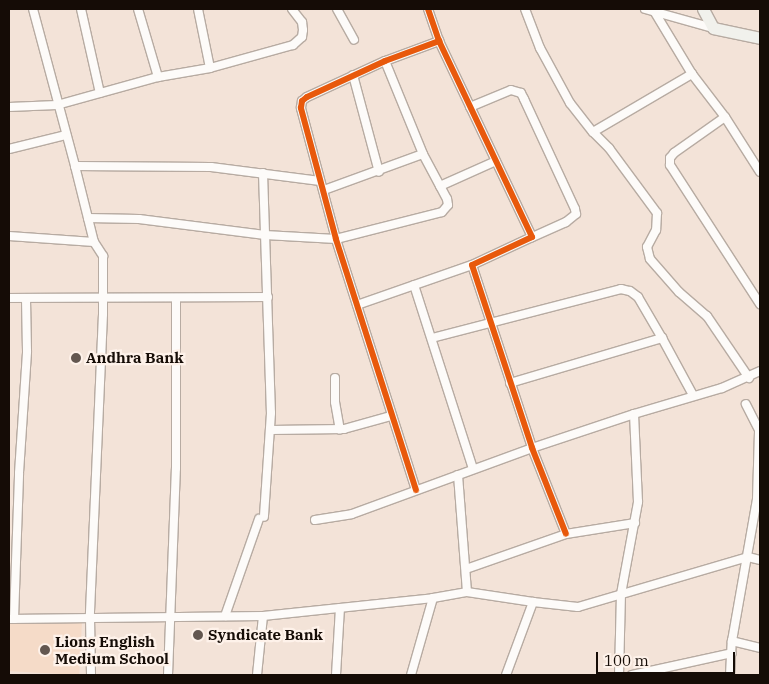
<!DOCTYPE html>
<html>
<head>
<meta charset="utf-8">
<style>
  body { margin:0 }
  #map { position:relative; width:769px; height:684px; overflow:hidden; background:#f3e3d8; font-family:"IBM Plex Serif",serif }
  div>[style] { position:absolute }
  .built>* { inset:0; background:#f5dbc8; transform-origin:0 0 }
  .roads { filter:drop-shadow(1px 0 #b7aba2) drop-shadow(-1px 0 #b7aba2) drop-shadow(0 1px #b7aba2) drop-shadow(0 -1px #b7aba2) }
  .street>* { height:8px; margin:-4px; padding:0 4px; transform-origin:4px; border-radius:4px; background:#fdfbf9 }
  .secondary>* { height:11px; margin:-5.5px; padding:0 5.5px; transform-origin:5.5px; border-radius:5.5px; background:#f1f1ec }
  .cycleway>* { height:6px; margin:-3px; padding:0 3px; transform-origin:3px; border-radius:3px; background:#e8590c }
  .dots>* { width:14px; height:14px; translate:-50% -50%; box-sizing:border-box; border:2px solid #fef2ea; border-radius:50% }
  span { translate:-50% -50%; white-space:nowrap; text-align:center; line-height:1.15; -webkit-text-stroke:4.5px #fef2ea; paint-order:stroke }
  .poi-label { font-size:15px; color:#150c06; font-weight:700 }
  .left { translate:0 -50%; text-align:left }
  .frame { position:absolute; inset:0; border:10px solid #150c06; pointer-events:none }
  .scale { position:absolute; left:596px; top:652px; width:139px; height:22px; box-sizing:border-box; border:2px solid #150c06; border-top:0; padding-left:6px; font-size:15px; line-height:18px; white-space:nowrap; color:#150c06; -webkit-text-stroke:4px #fef2ea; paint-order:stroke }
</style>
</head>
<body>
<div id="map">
  <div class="built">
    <div style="left:82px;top:622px;width:53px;height:73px;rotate:93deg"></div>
  </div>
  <div class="roads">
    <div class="street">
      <div style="left:33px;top:9px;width:163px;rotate:75deg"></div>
      <div style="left:75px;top:166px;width:136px;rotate:0.4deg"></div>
      <div style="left:211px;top:167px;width:110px;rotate:7.3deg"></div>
      <div style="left:81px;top:9px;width:86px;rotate:77.3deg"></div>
      <div style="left:138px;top:9px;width:71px;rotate:73.6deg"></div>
      <div style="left:198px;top:9px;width:60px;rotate:78.5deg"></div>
      <div style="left:337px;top:9px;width:35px;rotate:61deg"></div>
      <div style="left:428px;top:9px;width:34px;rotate:71deg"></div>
      <div style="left:439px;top:41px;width:217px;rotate:64.6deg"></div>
      <div style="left:532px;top:237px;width:66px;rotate:155deg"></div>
      <div style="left:472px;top:265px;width:193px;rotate:71.8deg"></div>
      <div style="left:532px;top:448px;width:92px;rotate:68.4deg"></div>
      <div style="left:525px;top:9px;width:42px;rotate:69deg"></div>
      <div style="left:540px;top:48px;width:63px;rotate:61.4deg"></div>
      <div style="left:570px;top:103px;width:37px;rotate:52deg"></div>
      <div style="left:593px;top:132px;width:23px;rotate:45deg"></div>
      <div style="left:609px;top:148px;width:81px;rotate:53.6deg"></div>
      <div style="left:657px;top:213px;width:17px;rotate:93deg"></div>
      <div style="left:656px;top:230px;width:19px;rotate:118deg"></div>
      <div style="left:647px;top:247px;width:12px;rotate:76deg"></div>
      <div style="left:650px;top:259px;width:44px;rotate:48.7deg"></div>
      <div style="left:679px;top:292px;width:37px;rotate:41deg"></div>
      <div style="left:707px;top:316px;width:75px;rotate:55.9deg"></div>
      <div style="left:645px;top:9px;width:71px;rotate:15.6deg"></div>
      <div style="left:654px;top:11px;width:74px;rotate:58.9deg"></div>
      <div style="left:692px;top:74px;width:54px;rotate:52.5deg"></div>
      <div style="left:725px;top:117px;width:65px;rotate:57.5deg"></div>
      <div style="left:353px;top:75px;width:100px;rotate:75deg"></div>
      <div style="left:9px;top:107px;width:48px;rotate:-2.4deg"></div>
      <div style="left:57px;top:105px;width:105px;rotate:-15.5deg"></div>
      <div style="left:158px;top:77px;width:53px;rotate:-9.8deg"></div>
      <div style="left:210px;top:68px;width:86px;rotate:-15.5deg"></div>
      <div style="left:293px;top:45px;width:12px;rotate:-42deg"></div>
      <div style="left:302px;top:37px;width:7px;rotate:-82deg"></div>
      <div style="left:303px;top:30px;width:8px;rotate:-97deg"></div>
      <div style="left:302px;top:22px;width:16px;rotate:-128deg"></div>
      <div style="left:470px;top:107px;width:44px;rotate:-22.5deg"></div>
      <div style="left:511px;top:90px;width:10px;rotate:17deg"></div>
      <div style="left:521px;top:93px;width:7px;rotate:63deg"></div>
      <div style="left:524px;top:99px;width:121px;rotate:65.1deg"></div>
      <div style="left:575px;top:209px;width:5px;rotate:79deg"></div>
      <div style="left:576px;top:214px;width:13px;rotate:141deg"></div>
      <div style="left:566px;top:222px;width:37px;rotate:156deg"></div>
      <div style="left:725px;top:117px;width:62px;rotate:144.8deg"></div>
      <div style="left:674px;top:153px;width:6px;rotate:129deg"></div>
      <div style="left:670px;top:158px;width:7px;rotate:90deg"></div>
      <div style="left:670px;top:165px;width:166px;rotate:57.1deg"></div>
      <div style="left:593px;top:132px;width:115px;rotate:-30.4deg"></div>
      <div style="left:9px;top:149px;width:59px;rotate:-13.8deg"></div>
      <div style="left:75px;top:166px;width:78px;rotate:76deg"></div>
      <div style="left:94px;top:242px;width:17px;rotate:57deg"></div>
      <div style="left:103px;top:256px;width:58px;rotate:90deg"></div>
      <div style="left:103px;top:314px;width:303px;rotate:92.5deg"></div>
      <div style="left:90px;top:617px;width:58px;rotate:89deg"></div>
      <div style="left:263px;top:173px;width:240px;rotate:88.1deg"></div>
      <div style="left:271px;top:413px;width:104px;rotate:93.9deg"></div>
      <div style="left:440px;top:186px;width:61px;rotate:-24.1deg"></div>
      <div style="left:324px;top:190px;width:105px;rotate:-20deg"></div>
      <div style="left:88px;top:218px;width:51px;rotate:1.1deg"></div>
      <div style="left:139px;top:219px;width:127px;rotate:7.2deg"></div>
      <div style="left:265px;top:235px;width:71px;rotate:3.2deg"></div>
      <div style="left:336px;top:239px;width:109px;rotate:-14.3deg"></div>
      <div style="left:442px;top:212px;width:9px;rotate:-49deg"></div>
      <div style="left:448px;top:205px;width:6px;rotate:-99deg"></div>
      <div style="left:447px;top:199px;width:51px;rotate:-118.1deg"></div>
      <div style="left:423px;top:154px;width:100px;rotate:-112.2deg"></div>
      <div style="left:9px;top:236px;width:85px;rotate:4deg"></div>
      <div style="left:414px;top:285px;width:193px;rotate:72.2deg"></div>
      <div style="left:9px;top:298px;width:259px;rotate:-0.2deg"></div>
      <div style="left:357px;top:305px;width:122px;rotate:-19.2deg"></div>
      <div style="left:432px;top:338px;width:195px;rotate:-14.5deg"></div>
      <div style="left:621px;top:289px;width:9px;rotate:13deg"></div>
      <div style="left:630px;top:291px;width:10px;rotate:37deg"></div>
      <div style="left:638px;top:297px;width:48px;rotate:59.7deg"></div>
      <div style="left:662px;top:338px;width:65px;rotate:61.5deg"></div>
      <div style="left:335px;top:378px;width:24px;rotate:90deg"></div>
      <div style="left:335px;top:402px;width:28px;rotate:80deg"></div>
      <div style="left:510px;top:383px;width:159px;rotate:-16.5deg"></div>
      <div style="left:271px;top:430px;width:73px;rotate:-0.8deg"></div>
      <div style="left:344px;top:429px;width:49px;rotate:-15.5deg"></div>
      <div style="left:458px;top:475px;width:117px;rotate:85.6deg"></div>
      <div style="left:416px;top:490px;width:263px;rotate:-107.7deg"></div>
      <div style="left:336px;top:239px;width:136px;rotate:-105deg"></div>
      <div style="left:301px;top:108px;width:7px;rotate:-82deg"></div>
      <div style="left:302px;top:101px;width:6px;rotate:-39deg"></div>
      <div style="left:307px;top:97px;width:86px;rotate:-24.8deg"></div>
      <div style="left:385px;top:61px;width:58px;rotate:-20.3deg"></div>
      <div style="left:315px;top:520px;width:37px;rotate:-9deg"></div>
      <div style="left:352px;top:514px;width:192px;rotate:-20.1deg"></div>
      <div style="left:532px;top:448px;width:108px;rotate:-18.4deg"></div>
      <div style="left:634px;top:414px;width:92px;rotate:-16.5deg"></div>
      <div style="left:722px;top:388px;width:42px;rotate:-24.1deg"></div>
      <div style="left:466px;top:569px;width:106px;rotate:-19.3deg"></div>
      <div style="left:566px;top:534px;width:70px;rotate:-9.1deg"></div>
      <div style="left:225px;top:616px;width:103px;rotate:-70.7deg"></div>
      <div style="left:9px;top:619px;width:254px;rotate:-0.7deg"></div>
      <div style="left:263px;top:616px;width:171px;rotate:-6deg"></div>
      <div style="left:14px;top:619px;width:146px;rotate:-88deg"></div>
      <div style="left:19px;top:473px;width:122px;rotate:-86.2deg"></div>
      <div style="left:27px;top:351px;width:53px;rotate:-91.1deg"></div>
      <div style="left:732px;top:641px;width:29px;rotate:14deg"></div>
      <div style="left:168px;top:675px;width:207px;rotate:-87.8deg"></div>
      <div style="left:176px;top:468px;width:169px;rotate:-90deg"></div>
      <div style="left:257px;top:675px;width:59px;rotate:-84.2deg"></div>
      <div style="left:336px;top:675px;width:67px;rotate:-86.6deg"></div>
      <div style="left:411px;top:675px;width:80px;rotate:-74.1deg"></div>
      <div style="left:433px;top:598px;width:35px;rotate:-10deg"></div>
      <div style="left:467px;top:592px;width:67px;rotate:8.6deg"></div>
      <div style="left:506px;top:675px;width:78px;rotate:-69.7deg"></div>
      <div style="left:533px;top:602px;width:45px;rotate:6.3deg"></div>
      <div style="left:578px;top:607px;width:177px;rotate:-16.4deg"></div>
      <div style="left:748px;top:557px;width:12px;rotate:14deg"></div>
      <div style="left:619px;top:675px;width:81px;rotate:-88.6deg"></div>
      <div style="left:621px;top:594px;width:94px;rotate:-79.5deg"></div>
      <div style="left:638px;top:502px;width:88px;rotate:-92.6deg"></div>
      <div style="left:632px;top:675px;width:102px;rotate:-12.4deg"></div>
      <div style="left:730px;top:675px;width:34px;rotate:-87deg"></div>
      <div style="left:732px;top:641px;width:144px;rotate:-80deg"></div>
      <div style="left:757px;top:499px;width:69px;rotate:-88.3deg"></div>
      <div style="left:759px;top:430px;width:29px;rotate:-117deg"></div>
    </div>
    <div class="secondary">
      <div style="left:703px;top:9px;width:21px;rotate:62deg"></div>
      <div style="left:713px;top:28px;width:48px;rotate:12deg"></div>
    </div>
  </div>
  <div class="cycleway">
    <div style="left:428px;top:9px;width:34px;rotate:71deg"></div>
    <div style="left:439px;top:41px;width:217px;rotate:64.6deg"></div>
    <div style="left:532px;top:237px;width:66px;rotate:155deg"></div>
    <div style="left:472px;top:265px;width:193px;rotate:71.8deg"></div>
    <div style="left:532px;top:448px;width:92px;rotate:68.4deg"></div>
    <div style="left:416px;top:490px;width:263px;rotate:-107.7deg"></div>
    <div style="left:336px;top:239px;width:136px;rotate:-105deg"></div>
    <div style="left:301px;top:108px;width:7px;rotate:-82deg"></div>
    <div style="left:302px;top:101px;width:6px;rotate:-39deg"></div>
    <div style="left:307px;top:97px;width:86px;rotate:-24.8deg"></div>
    <div style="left:385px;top:61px;width:58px;rotate:-20.3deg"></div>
  </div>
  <div class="dots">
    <div style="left:76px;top:358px;background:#635750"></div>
    <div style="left:198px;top:635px;background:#635750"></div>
    <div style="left:45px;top:650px;background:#635750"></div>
  </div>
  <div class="poi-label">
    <span class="left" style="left:86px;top:358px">Andhra Bank</span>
    <span class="left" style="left:208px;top:635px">Syndicate Bank</span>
    <span class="left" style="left:55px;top:650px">Lions English<br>Medium School</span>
  </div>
  <div class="frame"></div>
  <div class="scale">100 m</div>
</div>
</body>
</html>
